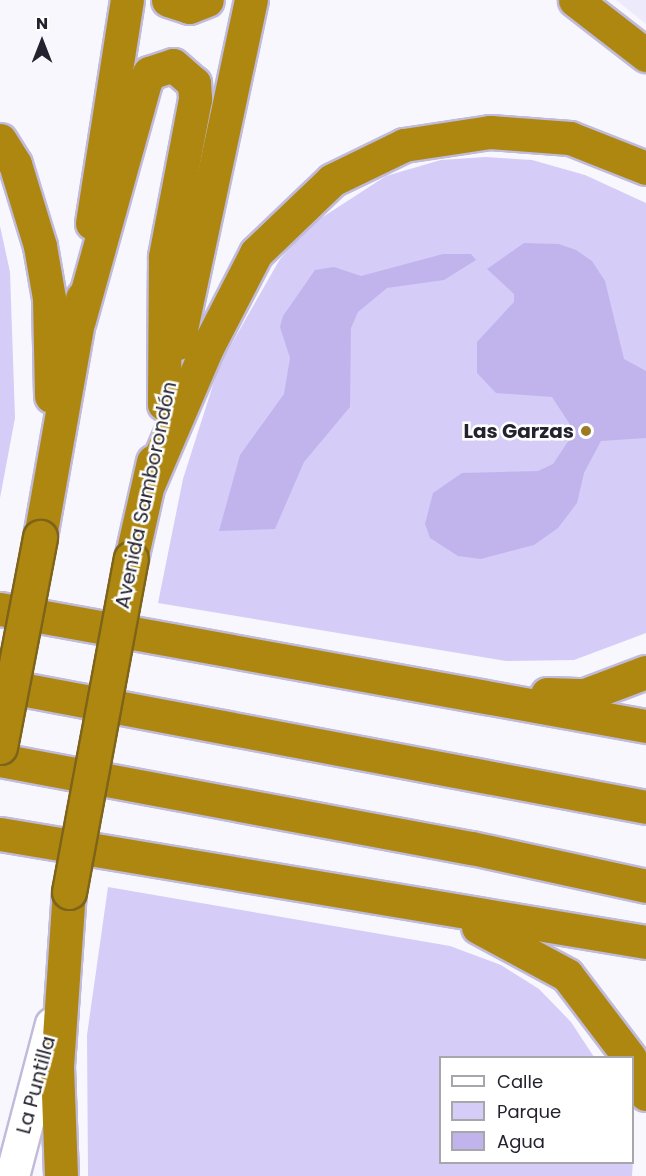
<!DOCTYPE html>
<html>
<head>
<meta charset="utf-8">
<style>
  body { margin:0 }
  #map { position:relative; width:646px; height:1176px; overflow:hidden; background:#f8f7fe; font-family:Poppins,sans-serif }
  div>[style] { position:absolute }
  .built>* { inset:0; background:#edeafb }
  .green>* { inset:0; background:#d5ccf8 }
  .water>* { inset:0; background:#c1b4ed }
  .roads { filter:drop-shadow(2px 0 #c1bbdb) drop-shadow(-2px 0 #c1bbdb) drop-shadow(0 2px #c1bbdb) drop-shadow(0 -2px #c1bbdb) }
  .minor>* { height:33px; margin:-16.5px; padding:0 16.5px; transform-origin:16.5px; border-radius:16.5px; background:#fff }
  .highway>* { height:33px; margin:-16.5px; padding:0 16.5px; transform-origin:16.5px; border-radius:16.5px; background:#ad870f }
  .bridges { filter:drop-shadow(2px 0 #7d641a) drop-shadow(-2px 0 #7d641a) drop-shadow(0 2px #7d641a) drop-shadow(0 -2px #7d641a) }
  .highway-bridge>* { height:33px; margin:-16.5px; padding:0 16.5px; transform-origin:16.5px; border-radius:16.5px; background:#ad870f }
  .dots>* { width:16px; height:16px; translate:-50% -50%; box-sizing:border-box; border:3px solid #fff; border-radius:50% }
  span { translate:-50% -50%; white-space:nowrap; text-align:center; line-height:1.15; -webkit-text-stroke:5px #fff; paint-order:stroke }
  .poi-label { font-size:20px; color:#24222e; font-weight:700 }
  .right { translate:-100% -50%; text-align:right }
  .street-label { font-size:20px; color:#24222e }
  .legend { position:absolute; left:439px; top:1056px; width:195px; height:108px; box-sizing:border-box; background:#fff; border:2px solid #a7a7ab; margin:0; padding:8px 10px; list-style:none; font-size:18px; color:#24222e }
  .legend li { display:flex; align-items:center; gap:12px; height:30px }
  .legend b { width:30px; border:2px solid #a7a7ab }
  .north { position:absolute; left:12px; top:12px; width:60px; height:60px; -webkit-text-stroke:4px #fff; paint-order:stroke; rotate:0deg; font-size:16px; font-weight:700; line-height:24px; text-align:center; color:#24222e }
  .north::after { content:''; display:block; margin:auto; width:21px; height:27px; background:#24222e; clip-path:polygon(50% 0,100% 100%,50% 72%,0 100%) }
</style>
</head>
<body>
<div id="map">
  <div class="built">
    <div style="clip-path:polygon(616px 0,646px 0,646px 24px)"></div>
  </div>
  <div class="green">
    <div style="clip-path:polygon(485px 157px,532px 160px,585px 175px,646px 203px,646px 633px,574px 660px,506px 661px,158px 603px,183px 479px,219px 366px,280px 259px,312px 224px,386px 176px,441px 160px)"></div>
    <div style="clip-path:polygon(0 226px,10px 272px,15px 418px,0 498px)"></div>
    <div style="clip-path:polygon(108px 887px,450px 946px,501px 965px,539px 989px,571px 1022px,594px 1057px,440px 1058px,440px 1162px,633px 1160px,632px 1176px,88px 1176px,87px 1035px)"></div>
  </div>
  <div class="water">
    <div style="clip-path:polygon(524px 243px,559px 244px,576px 250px,592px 261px,605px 281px,624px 359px,646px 371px,646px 438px,601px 441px,584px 473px,577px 503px,558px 528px,534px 545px,481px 559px,458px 556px,430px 538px,425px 524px,433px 493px,462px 473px,538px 471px,553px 464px,569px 440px,569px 423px,552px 397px,496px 393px,477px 373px,477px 342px,514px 302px,514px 294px,487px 269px)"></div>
    <div style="clip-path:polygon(443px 254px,471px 254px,476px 260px,444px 280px,387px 288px,358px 312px,351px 328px,350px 407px,304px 462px,275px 529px,219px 531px,240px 455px,284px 394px,290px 358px,280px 327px,283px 316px,315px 270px,334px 267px,361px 276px)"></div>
  </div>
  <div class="roads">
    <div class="minor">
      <div style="left:12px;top:1176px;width:157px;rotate:-75.3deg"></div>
    </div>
    <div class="highway">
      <div style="left:168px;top:0;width:22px;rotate:18deg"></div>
      <div style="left:189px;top:7px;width:19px;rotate:-21deg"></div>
      <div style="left:575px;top:0;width:90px;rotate:37.8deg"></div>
      <div style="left:0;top:140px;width:28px;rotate:58deg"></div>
      <div style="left:15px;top:164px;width:86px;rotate:73deg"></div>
      <div style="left:40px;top:246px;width:53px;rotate:80.2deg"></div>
      <div style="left:49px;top:298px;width:98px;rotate:88.8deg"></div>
      <div style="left:92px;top:223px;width:226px;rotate:-81.1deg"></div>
      <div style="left:79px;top:320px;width:244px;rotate:-74.5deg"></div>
      <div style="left:144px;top:85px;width:13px;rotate:-67deg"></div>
      <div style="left:149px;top:73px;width:25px;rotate:-18deg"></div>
      <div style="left:173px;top:65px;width:28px;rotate:41deg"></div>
      <div style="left:194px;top:83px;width:16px;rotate:86deg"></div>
      <div style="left:195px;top:99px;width:161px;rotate:100.8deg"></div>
      <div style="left:165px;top:257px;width:147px;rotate:90.4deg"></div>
      <div style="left:178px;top:343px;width:351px;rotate:-78deg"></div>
      <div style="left:149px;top:483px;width:147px;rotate:-66.8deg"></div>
      <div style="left:207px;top:348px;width:107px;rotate:-62.7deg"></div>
      <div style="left:256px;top:253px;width:105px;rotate:-43.8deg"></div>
      <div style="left:332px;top:180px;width:80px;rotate:-25.9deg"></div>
      <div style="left:404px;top:145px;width:87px;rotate:-8.6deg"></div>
      <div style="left:490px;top:132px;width:80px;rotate:4.3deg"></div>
      <div style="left:570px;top:138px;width:82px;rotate:21.5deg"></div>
      <div style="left:40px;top:537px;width:243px;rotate:-80deg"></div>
      <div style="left:131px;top:559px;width:100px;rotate:-77.3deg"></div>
      <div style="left:0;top:609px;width:657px;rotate:10.27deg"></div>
      <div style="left:0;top:685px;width:657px;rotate:10.69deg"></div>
      <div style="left:547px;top:694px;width:38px;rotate:2deg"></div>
      <div style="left:585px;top:695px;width:65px;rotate:-20.7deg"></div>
      <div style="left:0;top:760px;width:480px;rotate:10.6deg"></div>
      <div style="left:472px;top:848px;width:178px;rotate:12.3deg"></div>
      <div style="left:0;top:834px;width:655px;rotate:9.49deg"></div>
      <div style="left:478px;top:927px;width:101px;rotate:28.3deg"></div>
      <div style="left:567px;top:975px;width:104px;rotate:52.8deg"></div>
      <div style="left:632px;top:1063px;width:34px;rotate:66deg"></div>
      <div style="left:61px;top:1176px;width:110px;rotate:-92.1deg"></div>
      <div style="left:57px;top:1066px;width:174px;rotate:-86.1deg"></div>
    </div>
  </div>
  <div class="bridges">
    <div class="highway-bridge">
      <div style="left:0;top:747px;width:214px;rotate:-79.2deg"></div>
      <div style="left:69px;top:892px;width:339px;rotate:-79.5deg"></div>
    </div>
  </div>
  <div class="dots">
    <div style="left:586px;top:431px;background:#9a7a24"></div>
  </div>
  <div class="poi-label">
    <span class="right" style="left:574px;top:431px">Las Garzas</span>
  </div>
  <div class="street-label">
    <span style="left:146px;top:495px;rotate:-78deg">Avenida Samborondón</span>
    <span style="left:36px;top:1085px;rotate:-75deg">La Puntilla</span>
  </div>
  <ul class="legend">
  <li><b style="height:8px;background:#fff"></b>Calle</li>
  <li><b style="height:16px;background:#d5ccf8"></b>Parque</li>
  <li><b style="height:16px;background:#c1b4ed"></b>Agua</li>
  </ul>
  <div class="north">N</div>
</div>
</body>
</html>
